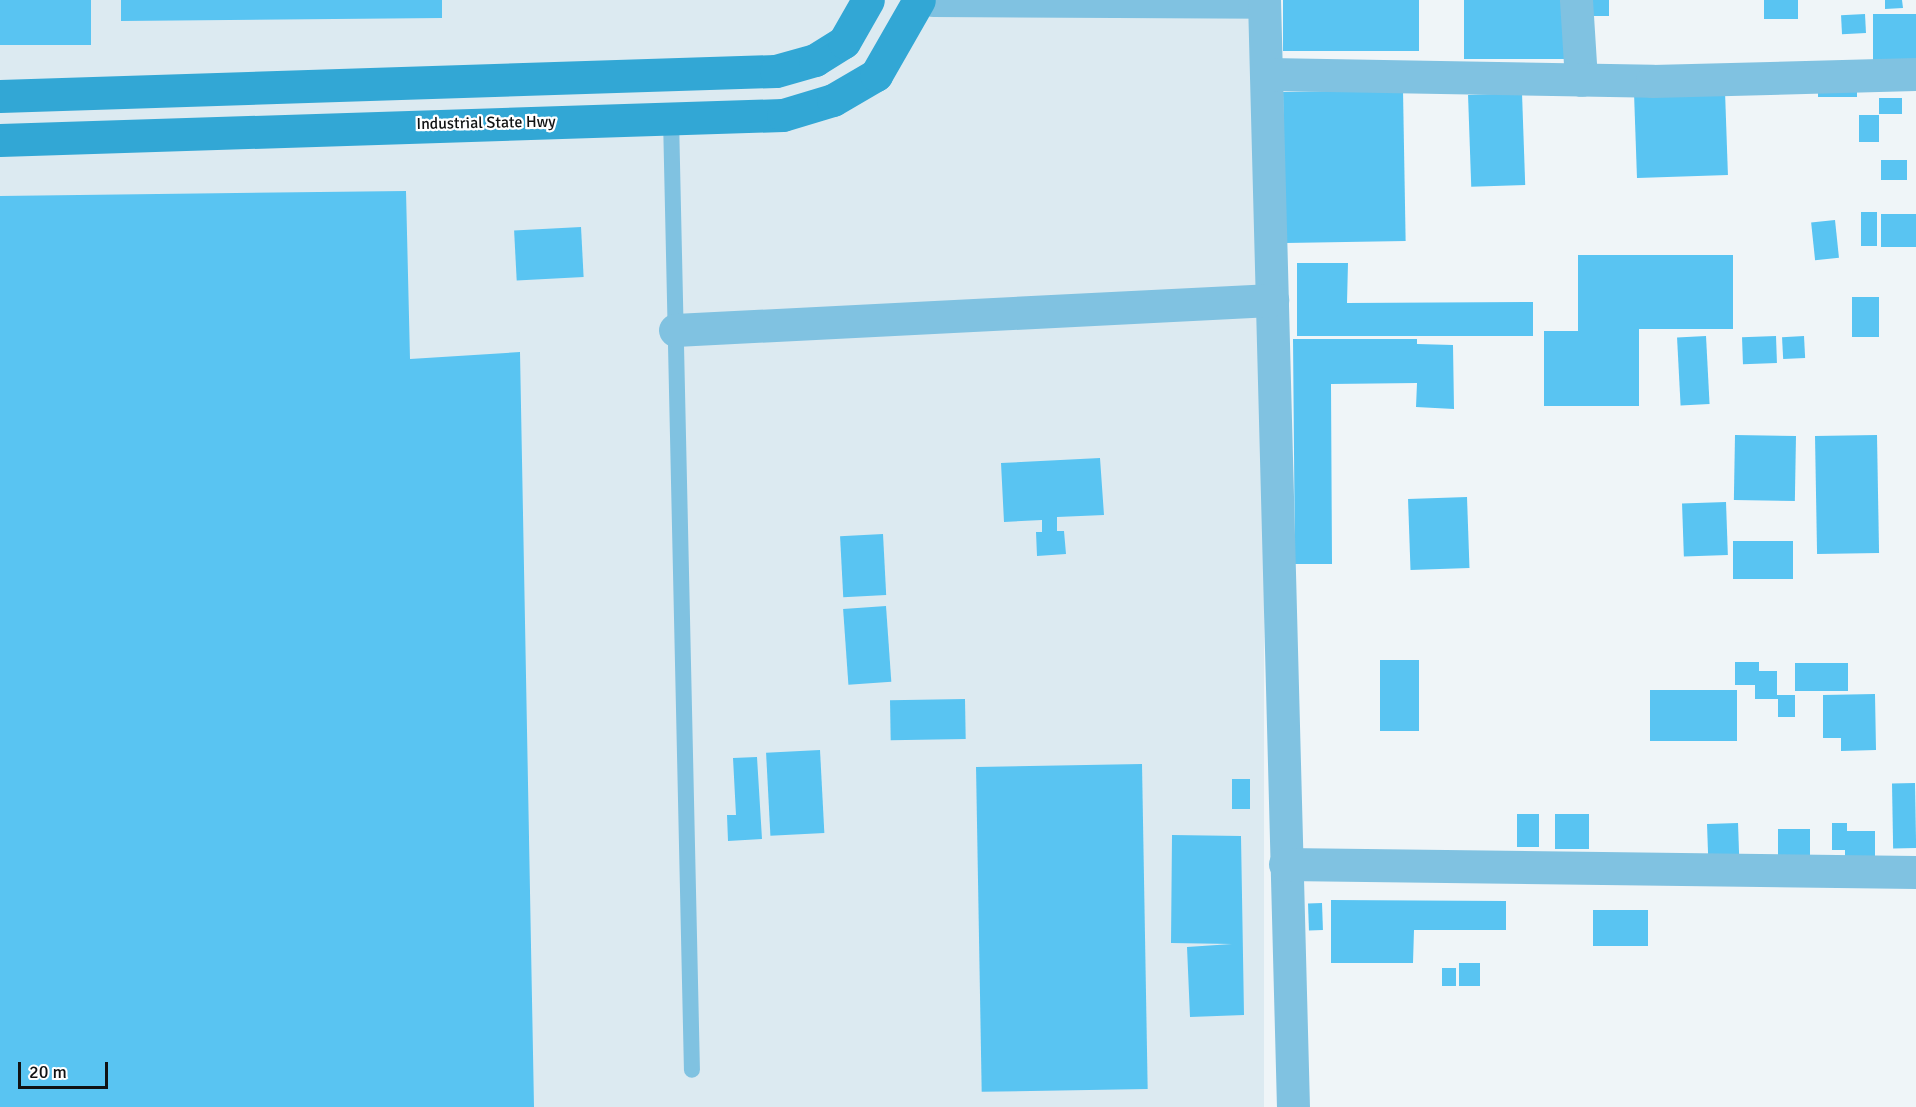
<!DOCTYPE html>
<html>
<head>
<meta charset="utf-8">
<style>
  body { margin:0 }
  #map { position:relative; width:1916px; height:1107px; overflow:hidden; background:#eff5f8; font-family:Signika,sans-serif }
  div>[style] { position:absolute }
  .built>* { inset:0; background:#dceaf1; transform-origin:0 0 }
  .building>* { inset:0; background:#59c4f2; transform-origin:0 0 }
  .lane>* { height:16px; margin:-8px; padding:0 8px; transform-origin:8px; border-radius:8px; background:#80c2e1 }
  .street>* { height:33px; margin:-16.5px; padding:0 16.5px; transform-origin:16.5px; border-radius:16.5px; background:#80c2e1 }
  .secondary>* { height:33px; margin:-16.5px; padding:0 16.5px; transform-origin:16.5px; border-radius:16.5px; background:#32a7d5 }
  span { translate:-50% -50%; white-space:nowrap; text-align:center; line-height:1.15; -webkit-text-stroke:4.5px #fff; paint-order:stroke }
  .street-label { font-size:16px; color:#101213 }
  .scale { position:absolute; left:18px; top:1062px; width:90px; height:27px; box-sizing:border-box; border:3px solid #101213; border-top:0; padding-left:8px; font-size:18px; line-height:21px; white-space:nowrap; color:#101213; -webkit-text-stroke:4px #fff; paint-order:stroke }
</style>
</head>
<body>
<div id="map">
  <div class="built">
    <div style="left:0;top:0;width:1264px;height:1107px"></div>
  </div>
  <div class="building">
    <div style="left:0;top:0;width:91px;height:45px"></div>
    <div style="clip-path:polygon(121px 0,442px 0,442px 18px,121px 21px)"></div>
    <div style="left:1283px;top:0;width:136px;height:51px"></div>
    <div style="left:1464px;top:0;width:105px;height:59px"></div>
    <div style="left:1587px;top:0;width:22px;height:16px"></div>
    <div style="left:1764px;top:0;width:34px;height:19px"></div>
    <div style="clip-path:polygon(1885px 0,1902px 0,1903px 8px,1885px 9px)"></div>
    <div style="left:1865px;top:14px;width:19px;height:24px;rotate:87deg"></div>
    <div style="left:1916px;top:14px;width:47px;height:43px;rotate:90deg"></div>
    <div style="left:1818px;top:82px;width:39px;height:15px"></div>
    <div style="left:1403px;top:90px;width:151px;height:120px;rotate:89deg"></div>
    <div style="left:1725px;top:91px;width:84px;height:91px;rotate:88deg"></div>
    <div style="left:1522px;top:93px;width:92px;height:54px;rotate:88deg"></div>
    <div style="left:1902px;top:98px;width:16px;height:23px;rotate:90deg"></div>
    <div style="left:1859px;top:115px;width:20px;height:27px"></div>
    <div style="left:1881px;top:160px;width:26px;height:20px"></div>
    <div style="clip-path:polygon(406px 191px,410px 359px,520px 352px,534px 1107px,0 1107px,0 196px)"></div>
    <div style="left:1861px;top:212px;width:16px;height:34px"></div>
    <div style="left:1916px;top:214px;width:33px;height:35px;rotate:90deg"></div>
    <div style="left:1835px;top:220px;width:38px;height:24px;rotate:84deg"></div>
    <div style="left:581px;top:227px;width:50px;height:67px;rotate:87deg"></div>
    <div style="clip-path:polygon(1578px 255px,1733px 255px,1733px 329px,1639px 329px,1639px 406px,1544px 406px,1544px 331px,1578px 331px)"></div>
    <div style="clip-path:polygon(1297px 263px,1348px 263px,1347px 303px,1533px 302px,1533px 336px,1297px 336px)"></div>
    <div style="left:1852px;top:297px;width:27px;height:40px"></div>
    <div style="left:1706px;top:336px;width:68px;height:29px;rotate:87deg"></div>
    <div style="left:1776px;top:336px;width:27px;height:34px;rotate:88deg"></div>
    <div style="left:1804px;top:336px;width:22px;height:22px;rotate:87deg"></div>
    <div style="clip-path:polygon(1293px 339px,1417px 339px,1417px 344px,1453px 345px,1454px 409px,1416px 407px,1417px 383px,1331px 384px,1332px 564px,1295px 564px)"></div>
    <div style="left:1735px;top:435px;width:61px;height:65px;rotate:1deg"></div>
    <div style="left:1877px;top:435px;width:118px;height:62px;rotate:89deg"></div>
    <div style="clip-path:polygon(1100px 458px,1104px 515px,1057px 517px,1057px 531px,1064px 531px,1066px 554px,1037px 556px,1036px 532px,1042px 532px,1042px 520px,1004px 522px,1001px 463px)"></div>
    <div style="left:1467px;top:497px;width:71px;height:59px;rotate:88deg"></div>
    <div style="left:1726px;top:502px;width:53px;height:44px;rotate:88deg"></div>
    <div style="left:883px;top:534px;width:61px;height:43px;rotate:87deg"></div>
    <div style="left:1793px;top:541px;width:38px;height:60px;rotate:90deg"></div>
    <div style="left:886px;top:606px;width:76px;height:43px;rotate:86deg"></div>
    <div style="left:1380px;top:660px;width:39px;height:71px"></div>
    <div style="clip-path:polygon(1735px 662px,1759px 662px,1759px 671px,1777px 671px,1777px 695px,1795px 695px,1795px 717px,1778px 717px,1778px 699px,1755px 699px,1755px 685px,1735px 685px)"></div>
    <div style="left:1795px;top:663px;width:53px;height:28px"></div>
    <div style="left:1737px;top:690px;width:51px;height:87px;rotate:90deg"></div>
    <div style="clip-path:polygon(1875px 694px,1876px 750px,1841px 751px,1841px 738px,1823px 738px,1823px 695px)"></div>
    <div style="left:965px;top:699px;width:40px;height:75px;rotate:89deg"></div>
    <div style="left:820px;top:750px;width:83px;height:54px;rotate:87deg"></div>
    <div style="clip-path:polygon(757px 757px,762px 839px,728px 841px,727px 815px,736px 815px,733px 758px)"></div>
    <div style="left:1142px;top:764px;width:325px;height:166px;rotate:89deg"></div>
    <div style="left:1232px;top:779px;width:18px;height:30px"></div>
    <div style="left:1915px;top:783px;width:65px;height:23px;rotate:89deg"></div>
    <div style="left:1517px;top:814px;width:22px;height:33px"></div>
    <div style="left:1555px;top:814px;width:34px;height:35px"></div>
    <div style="left:1738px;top:823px;width:32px;height:31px;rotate:88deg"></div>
    <div style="clip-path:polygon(1832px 823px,1847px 823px,1847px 831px,1875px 831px,1875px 858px,1845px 858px,1845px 850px,1832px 850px)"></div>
    <div style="left:1778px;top:829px;width:32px;height:30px"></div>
    <div style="clip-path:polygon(1172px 835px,1241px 836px,1244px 1015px,1190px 1017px,1187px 947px,1232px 944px,1171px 943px)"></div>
    <div style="clip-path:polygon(1331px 900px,1506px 901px,1506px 930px,1414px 930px,1413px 963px,1331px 963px)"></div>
    <div style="left:1322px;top:903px;width:27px;height:14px;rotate:88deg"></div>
    <div style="left:1648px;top:910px;width:36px;height:55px;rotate:90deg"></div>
    <div style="left:1480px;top:963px;width:23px;height:21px;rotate:90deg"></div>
    <div style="left:1456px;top:968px;width:18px;height:14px;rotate:90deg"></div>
  </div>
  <div class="lane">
    <div style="left:671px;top:118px;width:952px;rotate:88.74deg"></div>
  </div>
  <div class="street">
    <div style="left:933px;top:0;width:331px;rotate:0.3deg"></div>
    <div style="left:1264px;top:0;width:1107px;rotate:88.5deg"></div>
    <div style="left:1576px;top:0;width:80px;rotate:86.4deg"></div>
    <div style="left:1266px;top:74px;width:386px;rotate:1deg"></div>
    <div style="left:1652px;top:81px;width:264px;rotate:-1.5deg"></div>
    <div style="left:675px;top:330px;width:598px;rotate:-2.88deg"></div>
    <div style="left:1285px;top:864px;width:631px;rotate:0.73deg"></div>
  </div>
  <div class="secondary">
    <div style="left:0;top:96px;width:776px;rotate:-1.85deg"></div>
    <div style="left:776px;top:71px;width:41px;rotate:-15.8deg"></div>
    <div style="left:815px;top:60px;width:34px;rotate:-32deg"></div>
    <div style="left:844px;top:42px;width:48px;rotate:-60.3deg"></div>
    <div style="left:0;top:140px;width:783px;rotate:-1.83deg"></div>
    <div style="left:783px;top:115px;width:52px;rotate:-16.7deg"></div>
    <div style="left:833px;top:100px;width:50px;rotate:-30.2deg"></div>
    <div style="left:876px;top:75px;width:86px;rotate:-60.2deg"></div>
  </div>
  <div class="street-label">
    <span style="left:486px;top:123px;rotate:-1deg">Industrial State Hwy</span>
  </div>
  <div class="scale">20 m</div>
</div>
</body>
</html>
